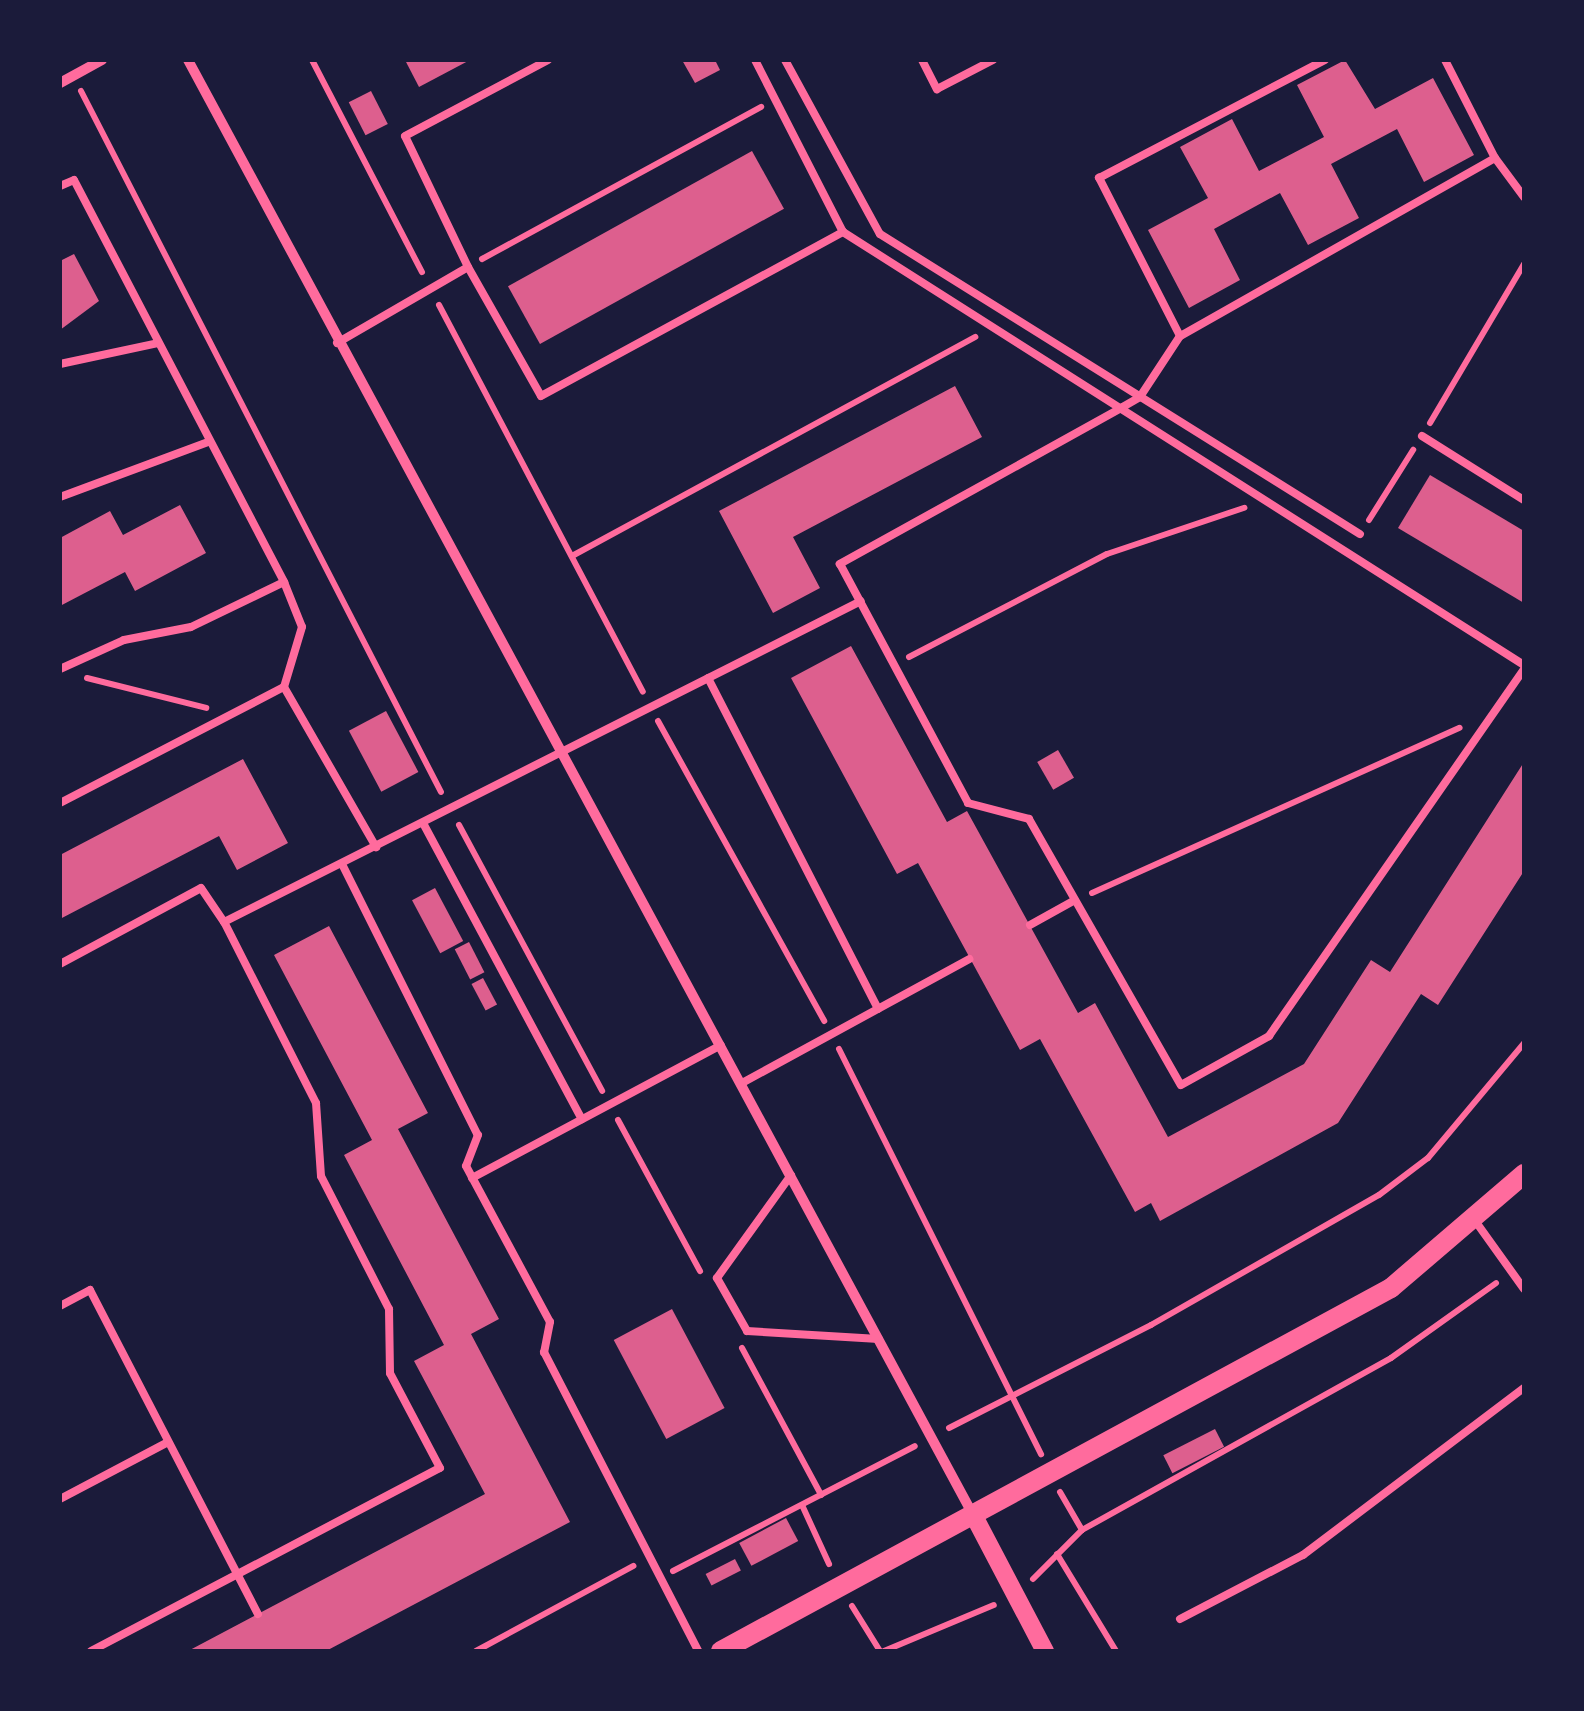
<!DOCTYPE html>
<html>
<head>
<meta charset="utf-8">
<style>
  body { margin:0 }
  #map { position:relative; width:1584px; height:1711px; overflow:hidden; background:#1b1b3a; font-family:"Alegreya Sans",sans-serif }
  div>[style] { position:absolute }
  .building>* { inset:0; background:#dd5f8e; transform-origin:0 0 }
  .path>* { height:6px; margin:-3px; padding:0 3px; transform-origin:3px; border-radius:3px; background:#ff6b9d }
  .service>* { height:8px; margin:-4px; padding:0 4px; transform-origin:4px; border-radius:4px; background:#ff6b9d }
  .minor>* { height:10px; margin:-5px; padding:0 5px; transform-origin:5px; border-radius:5px; background:#ff6b9d }
  .tertiary>* { height:18px; margin:-9px; padding:0 9px; transform-origin:9px; border-radius:9px; background:#ff6b9d }
  .secondary>* { height:20px; margin:-10px; padding:0 10px; transform-origin:10px; border-radius:10px; background:#ff6b9d }
  span { translate:-50% -50%; white-space:nowrap; text-align:center; line-height:1.15; -webkit-text-stroke:9px #1b1b3a; paint-order:stroke }
  .frame { position:absolute; inset:0; border:62px solid #1b1b3a; pointer-events:none }
</style>
</head>
<body>
<div id="map">
  <div class="building">
    <div style="clip-path:polygon(405px 60px,470px 60px,419px 87px)"></div>
    <div style="clip-path:polygon(682px 60px,715px 60px,720px 70px,695px 83px)"></div>
    <div style="clip-path:polygon(1345px 60px,1375px 109px,1433px 78px,1474px 155px,1424px 182px,1397px 129px,1331px 164px,1359px 218px,1308px 245px,1280px 193px,1214px 229px,1240px 280px,1189px 308px,1148px 230px,1208px 198px,1180px 147px,1232px 119px,1259px 171px,1324px 137px,1297px 85px)"></div>
    <div style="left:371px;top:91px;width:37px;height:25px;rotate:63deg"></div>
    <div style="left:752px;top:151px;width:66px;height:279px;rotate:61deg"></div>
    <div style="clip-path:polygon(74px 254px,99px 301px,60px 330px,60px 261px)"></div>
    <div style="clip-path:polygon(955px 386px,982px 437px,793px 537px,820px 588px,773px 613px,719px 511px)"></div>
    <div style="clip-path:polygon(1430px 475px,1524px 531px,1524px 603px,1398px 528px)"></div>
    <div style="clip-path:polygon(180px 505px,206px 553px,135px 591px,125px 572px,60px 606px,60px 538px,110px 511px,123px 535px)"></div>
    <div style="clip-path:polygon(851px 646px,947px 822px,967px 811px,1078px 1013px,1095px 1003px,1168px 1137px,1304px 1064px,1371px 960px,1390px 972px,1524px 762px,1524px 871px,1438px 1005px,1421px 994px,1338px 1123px,1160px 1221px,1151px 1203px,1135px 1212px,1040px 1039px,1020px 1050px,918px 863px,897px 874px,791px 678px)"></div>
    <div style="left:386px;top:711px;width:69px;height:42px;rotate:62deg"></div>
    <div style="left:1058px;top:750px;width:32px;height:24px;rotate:60deg"></div>
    <div style="clip-path:polygon(243px 759px,288px 843px,237px 870px,219px 836px,60px 919px,60px 855px)"></div>
    <div style="left:435px;top:888px;width:60px;height:26px;rotate:62deg"></div>
    <div style="clip-path:polygon(329px 926px,428px 1113px,398px 1129px,499px 1319px,471px 1334px,570px 1522px,326px 1651px,188px 1651px,485px 1494px,414px 1361px,444px 1345px,344px 1155px,372px 1140px,274px 955px)"></div>
    <div style="left:469px;top:942px;width:34px;height:16px;rotate:63deg"></div>
    <div style="left:483px;top:978px;width:30px;height:13px;rotate:62deg"></div>
    <div style="left:672px;top:1309px;width:112px;height:66px;rotate:62deg"></div>
    <div style="left:1215px;top:1429px;width:20px;height:58px;rotate:63deg"></div>
    <div style="left:786px;top:1518px;width:26px;height:53px;rotate:62deg"></div>
    <div style="left:735px;top:1559px;width:13px;height:33px;rotate:63deg"></div>
  </div>
  <div class="path">
    <div style="left:312px;top:60px;width:239px;rotate:62.6deg"></div>
    <div style="left:81px;top:91px;width:788px;rotate:62.82deg"></div>
    <div style="left:482px;top:259px;width:318px;rotate:-28.6deg"></div>
    <div style="left:439px;top:305px;width:437px;rotate:62.2deg"></div>
    <div style="left:1430px;top:423px;width:185px;rotate:-59.4deg"></div>
    <div style="left:1369px;top:520px;width:83px;rotate:-57.8deg"></div>
    <div style="left:572px;top:556px;width:459px;rotate:-28.5deg"></div>
    <div style="left:909px;top:657px;width:223px;rotate:-27.5deg"></div>
    <div style="left:1107px;top:554px;width:145px;rotate:-18.6deg"></div>
    <div style="left:87px;top:678px;width:123px;rotate:14.1deg"></div>
    <div style="left:658px;top:721px;width:343px;rotate:61deg"></div>
    <div style="left:459px;top:825px;width:302px;rotate:61.7deg"></div>
    <div style="left:1092px;top:893px;width:403px;rotate:-24.2deg"></div>
    <div style="left:839px;top:1049px;width:453px;rotate:63.5deg"></div>
    <div style="left:618px;top:1120px;width:172px;rotate:61.5deg"></div>
    <div style="left:742px;top:1348px;width:167px;rotate:61.7deg"></div>
    <div style="left:949px;top:1428px;width:227px;rotate:-27deg"></div>
    <div style="left:1151px;top:1325px;width:262px;rotate:-29.7deg"></div>
    <div style="left:1379px;top:1195px;width:61px;rotate:-37.1deg"></div>
    <div style="left:1428px;top:1158px;width:150px;rotate:-50.1deg"></div>
    <div style="left:1060px;top:1492px;width:44px;rotate:59.9deg"></div>
    <div style="left:802px;top:1505px;width:65px;rotate:65.4deg"></div>
    <div style="left:1057px;top:1554px;width:114px;rotate:58.7deg"></div>
    <div style="left:673px;top:1571px;width:272px;rotate:-27.3deg"></div>
    <div style="left:1033px;top:1579px;width:69px;rotate:-45deg"></div>
    <div style="left:1082px;top:1530px;width:354px;rotate:-29.1deg"></div>
    <div style="left:1391px;top:1358px;width:129px;rotate:-35.5deg"></div>
    <div style="left:852px;top:1606px;width:53px;rotate:58.1deg"></div>
    <div style="left:476px;top:1651px;width:179px;rotate:-28.4deg"></div>
    <div style="left:884px;top:1651px;width:119px;rotate:-22.7deg"></div>
  </div>
  <div class="service">
    <div style="left:755px;top:60px;width:193px;rotate:62.9deg"></div>
    <div style="left:843px;top:232px;width:807px;rotate:32.45deg"></div>
    <div style="left:785px;top:60px;width:198px;rotate:61.4deg"></div>
    <div style="left:880px;top:234px;width:566px;rotate:32.01deg"></div>
    <div style="left:922px;top:60px;width:33px;rotate:63deg"></div>
    <div style="left:937px;top:89px;width:63px;rotate:-27.4deg"></div>
    <div style="left:1445px;top:60px;width:110px;rotate:63deg"></div>
    <div style="left:60px;top:186px;width:15px;rotate:-23deg"></div>
    <div style="left:74px;top:180px;width:454px;rotate:62.4deg"></div>
    <div style="left:284px;top:582px;width:48px;rotate:68.2deg"></div>
    <div style="left:302px;top:627px;width:63px;rotate:106.7deg"></div>
    <div style="left:284px;top:687px;width:185px;rotate:60.1deg"></div>
    <div style="left:1524px;top:197px;width:49px;rotate:-126.6deg"></div>
    <div style="left:1495px;top:158px;width:362px;rotate:150.5deg"></div>
    <div style="left:1180px;top:336px;width:73px;rotate:123.3deg"></div>
    <div style="left:1140px;top:397px;width:20px;rotate:150deg"></div>
    <div style="left:1123px;top:407px;width:324px;rotate:151deg"></div>
    <div style="left:840px;top:564px;width:271px;rotate:61.8deg"></div>
    <div style="left:968px;top:803px;width:63px;rotate:14.7deg"></div>
    <div style="left:1029px;top:819px;width:306px;rotate:60.3deg"></div>
    <div style="left:1181px;top:1085px;width:101px;rotate:-29.1deg"></div>
    <div style="left:1269px;top:1036px;width:447px;rotate:-55.2deg"></div>
    <div style="left:468px;top:267px;width:148px;rotate:60.5deg"></div>
    <div style="left:541px;top:396px;width:344px;rotate:-28.5deg"></div>
    <div style="left:1180px;top:336px;width:178px;rotate:-117.1deg"></div>
    <div style="left:1099px;top:178px;width:255px;rotate:-27.6deg"></div>
    <div style="left:337px;top:343px;width:151px;rotate:-30.1deg"></div>
    <div style="left:468px;top:267px;width:145px;rotate:-115.7deg"></div>
    <div style="left:405px;top:136px;width:162px;rotate:-28deg"></div>
    <div style="left:60px;top:364px;width:100px;rotate:-12.1deg"></div>
    <div style="left:1422px;top:436px;width:120px;rotate:32.1deg"></div>
    <div style="left:60px;top:497px;width:158px;rotate:-20.4deg"></div>
    <div style="left:60px;top:669px;width:70px;rotate:-24.4deg"></div>
    <div style="left:124px;top:640px;width:68px;rotate:-11deg"></div>
    <div style="left:191px;top:627px;width:103px;rotate:-25.8deg"></div>
    <div style="left:708px;top:678px;width:372px;rotate:62.8deg"></div>
    <div style="left:60px;top:803px;width:252px;rotate:-27.4deg"></div>
    <div style="left:423px;top:823px;width:336px;rotate:61.8deg"></div>
    <div style="left:342px;top:864px;width:303px;rotate:63.4deg"></div>
    <div style="left:478px;top:1135px;width:33px;rotate:111deg"></div>
    <div style="left:466px;top:1166px;width:177px;rotate:61.7deg"></div>
    <div style="left:550px;top:1322px;width:31px;rotate:101deg"></div>
    <div style="left:544px;top:1352px;width:336px;rotate:62.7deg"></div>
    <div style="left:1030px;top:925px;width:51px;rotate:-29.1deg"></div>
    <div style="left:60px;top:964px;width:160px;rotate:-28.3deg"></div>
    <div style="left:201px;top:888px;width:41px;rotate:55.9deg"></div>
    <div style="left:224px;top:922px;width:713px;rotate:-26.74deg"></div>
    <div style="left:742px;top:1083px;width:259px;rotate:-28.6deg"></div>
    <div style="left:791px;top:1175px;width:127px;rotate:125.7deg"></div>
    <div style="left:717px;top:1278px;width:61px;rotate:60.5deg"></div>
    <div style="left:747px;top:1331px;width:132px;rotate:3.5deg"></div>
    <div style="left:472px;top:1178px;width:282px;rotate:-28.1deg"></div>
    <div style="left:1476px;top:1222px;width:82px;rotate:54.4deg"></div>
    <div style="left:60px;top:1306px;width:34px;rotate:-28deg"></div>
    <div style="left:90px;top:1290px;width:365px;rotate:62.6deg"></div>
    <div style="left:60px;top:1499px;width:122px;rotate:-27.8deg"></div>
    <div style="left:1180px;top:1619px;width:139px;rotate:-27.5deg"></div>
    <div style="left:1303px;top:1555px;width:277px;rotate:-37.1deg"></div>
    <div style="left:91px;top:1651px;width:394px;rotate:-27.7deg"></div>
    <div style="left:440px;top:1468px;width:107px;rotate:-117.8deg"></div>
    <div style="left:390px;top:1373px;width:64px;rotate:-90.9deg"></div>
    <div style="left:389px;top:1309px;width:149px;rotate:-117.1deg"></div>
    <div style="left:321px;top:1176px;width:73px;rotate:-93.9deg"></div>
    <div style="left:316px;top:1103px;width:203px;rotate:-116.9deg"></div>
  </div>
  <div class="minor">
    <div style="left:188px;top:60px;width:1653px;rotate:61.65deg"></div>
    <div style="left:60px;top:83px;width:48px;rotate:-28.7deg"></div>
  </div>
  <div class="tertiary">
    <div style="left:974px;top:1516px;width:153px;rotate:62.3deg"></div>
  </div>
  <div class="secondary">
    <div style="left:721px;top:1651px;width:762px;rotate:-28.45deg"></div>
    <div style="left:1391px;top:1288px;width:175px;rotate:-40.6deg"></div>
  </div>
  <div class="frame"></div>
</div>
</body>
</html>
